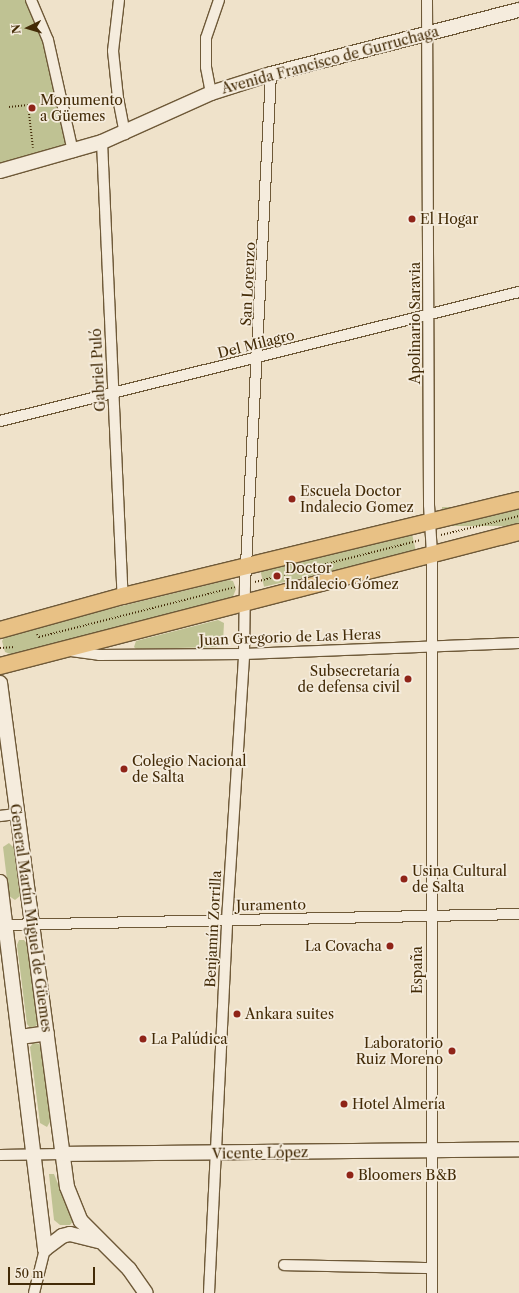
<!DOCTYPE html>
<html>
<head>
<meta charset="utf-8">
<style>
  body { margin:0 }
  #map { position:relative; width:519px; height:1293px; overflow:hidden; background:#efe2ca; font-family:"Libre Caslon Text",serif }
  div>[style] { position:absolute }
  .green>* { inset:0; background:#bfc293; transform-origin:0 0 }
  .path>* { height:2px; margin-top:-1px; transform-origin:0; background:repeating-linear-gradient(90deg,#432b07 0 1px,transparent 0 3px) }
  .roads { filter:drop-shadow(1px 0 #6e5938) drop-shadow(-1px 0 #6e5938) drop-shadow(0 1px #6e5938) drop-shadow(0 -1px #6e5938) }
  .street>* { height:10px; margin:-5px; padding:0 5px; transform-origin:5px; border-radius:5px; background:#f5ecdd }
  .secondary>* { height:14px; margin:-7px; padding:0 7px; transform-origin:7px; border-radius:7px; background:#f5ecdd }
  .primary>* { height:16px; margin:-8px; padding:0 8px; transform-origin:8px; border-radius:8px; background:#e8c185 }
  .dots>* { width:11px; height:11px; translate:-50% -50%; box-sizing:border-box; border:2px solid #f5ecdd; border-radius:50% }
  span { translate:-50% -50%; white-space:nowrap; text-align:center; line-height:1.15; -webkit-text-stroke:3.5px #f5ecdd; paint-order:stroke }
  .street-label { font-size:14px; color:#432b07 }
  .poi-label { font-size:14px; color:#432b07 }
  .left { translate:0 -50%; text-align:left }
  .right { translate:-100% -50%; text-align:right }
  .north { position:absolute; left:8px; top:8px; width:40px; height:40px; -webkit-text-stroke:3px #f5ecdd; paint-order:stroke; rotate:265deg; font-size:11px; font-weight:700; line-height:16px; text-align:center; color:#432b07 }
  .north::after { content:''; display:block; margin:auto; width:14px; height:18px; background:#432b07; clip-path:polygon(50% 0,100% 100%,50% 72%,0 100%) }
  .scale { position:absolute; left:8px; top:1267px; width:87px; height:18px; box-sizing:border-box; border:2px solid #432b07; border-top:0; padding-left:5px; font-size:12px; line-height:14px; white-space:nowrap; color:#432b07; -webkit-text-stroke:3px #f5ecdd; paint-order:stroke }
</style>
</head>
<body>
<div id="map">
  <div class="green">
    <div style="clip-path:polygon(0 0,31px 0,34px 6px,73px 152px,0 171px)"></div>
    <div style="left:519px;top:507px;width:19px;height:77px;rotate:90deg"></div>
    <div style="left:412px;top:534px;width:18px;height:156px;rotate:77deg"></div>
    <div style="clip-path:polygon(228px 580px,233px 581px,236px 589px,232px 599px,15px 656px,5px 652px,2px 641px,7px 634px)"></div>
    <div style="clip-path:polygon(218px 620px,224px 623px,223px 642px,216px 647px,136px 649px,134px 647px,136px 641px)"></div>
    <div style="clip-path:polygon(9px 843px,14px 848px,20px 896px,15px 900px,9px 896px,3px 847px)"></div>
    <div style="clip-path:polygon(19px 940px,24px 940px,28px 945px,38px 1024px,31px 1029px,27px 1024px,17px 945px)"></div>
    <div style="clip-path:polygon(34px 1042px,41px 1045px,51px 1120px,47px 1127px,40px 1123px,30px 1047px)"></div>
    <div style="clip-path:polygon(49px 1174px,54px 1174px,73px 1221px,70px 1225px,60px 1225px,54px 1220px)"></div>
  </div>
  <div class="path">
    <div style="left:9px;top:107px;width:19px;rotate:-6deg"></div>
    <div style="left:28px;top:105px;width:43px;rotate:83.4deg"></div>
    <div style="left:441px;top:535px;width:80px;rotate:-13.7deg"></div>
    <div style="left:255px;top:582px;width:171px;rotate:-14.2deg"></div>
    <div style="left:37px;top:634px;width:4px;rotate:56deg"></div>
    <div style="left:39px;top:637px;width:202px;rotate:-14.3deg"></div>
    <div style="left:0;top:648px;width:15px;rotate:-4deg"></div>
  </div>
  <div class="roads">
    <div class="street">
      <div style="left:31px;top:0;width:43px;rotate:67deg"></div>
      <div style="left:48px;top:40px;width:115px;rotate:77.4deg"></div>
      <div style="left:119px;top:0;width:51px;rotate:96.7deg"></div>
      <div style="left:113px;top:51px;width:47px;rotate:83.9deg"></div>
      <div style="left:118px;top:98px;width:37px;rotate:79deg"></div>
      <div style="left:427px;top:0;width:505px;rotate:89.77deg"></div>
      <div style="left:429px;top:505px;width:49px;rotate:86.5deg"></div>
      <div style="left:432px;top:554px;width:739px;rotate:90deg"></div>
      <div style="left:211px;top:93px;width:26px;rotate:-101deg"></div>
      <div style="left:206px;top:67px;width:29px;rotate:-90deg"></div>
      <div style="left:206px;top:38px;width:40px;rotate:-71.1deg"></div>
      <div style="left:102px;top:142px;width:454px;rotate:87.4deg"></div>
      <div style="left:0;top:421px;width:535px;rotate:-13.96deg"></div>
      <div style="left:71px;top:651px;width:28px;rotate:8deg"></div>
      <div style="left:99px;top:655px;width:145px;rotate:-0.4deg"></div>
      <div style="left:244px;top:654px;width:275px;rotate:-2.3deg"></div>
      <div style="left:0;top:816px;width:17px;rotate:-7deg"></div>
      <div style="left:0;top:925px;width:519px;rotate:-1.21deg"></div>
      <div style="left:0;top:1155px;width:63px;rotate:-0.9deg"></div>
      <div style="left:284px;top:1265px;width:148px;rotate:1.2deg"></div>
      <div style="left:34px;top:1293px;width:45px;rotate:-76deg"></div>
      <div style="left:209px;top:1293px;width:373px;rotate:-87.2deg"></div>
      <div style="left:227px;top:920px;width:267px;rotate:-86.3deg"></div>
      <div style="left:244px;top:654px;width:69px;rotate:-89.2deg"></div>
      <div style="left:245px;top:585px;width:512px;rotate:-87.09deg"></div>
    </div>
    <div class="secondary">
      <div style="left:0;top:171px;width:106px;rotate:-15.9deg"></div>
      <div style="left:102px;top:142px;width:120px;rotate:-24.2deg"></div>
      <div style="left:211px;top:93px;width:63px;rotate:-17.6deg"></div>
      <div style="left:271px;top:74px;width:256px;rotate:-14.5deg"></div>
      <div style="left:0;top:683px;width:508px;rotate:82.43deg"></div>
      <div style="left:67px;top:1187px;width:37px;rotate:68deg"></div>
      <div style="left:81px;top:1221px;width:68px;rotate:45deg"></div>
      <div style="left:129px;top:1269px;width:29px;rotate:55deg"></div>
      <div style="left:0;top:882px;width:370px;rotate:83deg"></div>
      <div style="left:20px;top:1037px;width:27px;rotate:-8deg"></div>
      <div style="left:63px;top:1154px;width:456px;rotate:-0.6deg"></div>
      <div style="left:45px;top:1249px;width:21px;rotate:-37deg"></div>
      <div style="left:62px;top:1236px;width:8px;rotate:-14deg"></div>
      <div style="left:70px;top:1234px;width:29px;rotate:14deg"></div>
    </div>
    <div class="primary">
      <div style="left:0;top:630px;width:128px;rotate:-15.5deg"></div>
      <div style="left:123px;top:596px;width:407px;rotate:-13.6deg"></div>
      <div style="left:0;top:666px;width:536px;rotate:-14.48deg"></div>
    </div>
  </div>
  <div class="dots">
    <div style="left:32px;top:108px;background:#8f2418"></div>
    <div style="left:412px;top:219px;background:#8f2418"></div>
    <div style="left:292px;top:499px;background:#8f2418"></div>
    <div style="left:277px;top:576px;background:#8f2418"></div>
    <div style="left:408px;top:679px;background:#8f2418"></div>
    <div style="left:124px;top:769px;background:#8f2418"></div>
    <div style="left:404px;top:879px;background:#8f2418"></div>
    <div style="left:390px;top:946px;background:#8f2418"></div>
    <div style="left:237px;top:1014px;background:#8f2418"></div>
    <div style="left:143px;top:1039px;background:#8f2418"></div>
    <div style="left:452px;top:1051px;background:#8f2418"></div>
    <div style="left:344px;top:1104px;background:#8f2418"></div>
    <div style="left:350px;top:1175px;background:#8f2418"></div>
  </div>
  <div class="street-label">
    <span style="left:330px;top:60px;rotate:-15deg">Avenida Francisco de Gurruchaga</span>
    <span style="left:248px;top:284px;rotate:-87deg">San Lorenzo</span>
    <span style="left:415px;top:323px;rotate:-90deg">Apolinario Saravia</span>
    <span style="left:256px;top:344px;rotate:-14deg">Del Milagro</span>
    <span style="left:98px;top:370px;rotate:-93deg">Gabriel Puló</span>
    <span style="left:290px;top:637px;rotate:-2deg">Juan Gregorio de Las Heras</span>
    <span style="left:271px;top:905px;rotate:-1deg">Juramento</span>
    <span style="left:31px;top:918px;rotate:82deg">General Martín Miguel de Güemes</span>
    <span style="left:213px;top:929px;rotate:-87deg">Benjamín Zorrilla</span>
    <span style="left:417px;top:970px;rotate:-90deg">España</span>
    <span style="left:260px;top:1153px;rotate:-1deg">Vicente López</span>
  </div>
  <div class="poi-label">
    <span class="left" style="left:40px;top:108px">Monumento<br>a Güemes</span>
    <span class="left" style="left:420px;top:219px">El Hogar</span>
    <span class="left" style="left:300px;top:499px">Escuela Doctor<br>Indalecio Gomez</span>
    <span class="left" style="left:285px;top:576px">Doctor<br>Indalecio Gómez</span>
    <span class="right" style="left:400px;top:679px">Subsecretaría<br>de defensa civil</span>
    <span class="left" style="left:132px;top:769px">Colegio Nacional<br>de Salta</span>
    <span class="left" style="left:412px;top:879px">Usina Cultural<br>de Salta</span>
    <span class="right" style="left:382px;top:946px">La Covacha</span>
    <span class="left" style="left:245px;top:1014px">Ankara suites</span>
    <span class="left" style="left:151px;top:1039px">La Palúdica</span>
    <span class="right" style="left:443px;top:1051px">Laboratorio<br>Ruiz Moreno</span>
    <span class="left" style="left:352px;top:1104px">Hotel Almería</span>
    <span class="left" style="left:358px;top:1175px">Bloomers B&amp;B</span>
  </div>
  <div class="north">N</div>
  <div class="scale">50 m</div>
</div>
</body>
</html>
